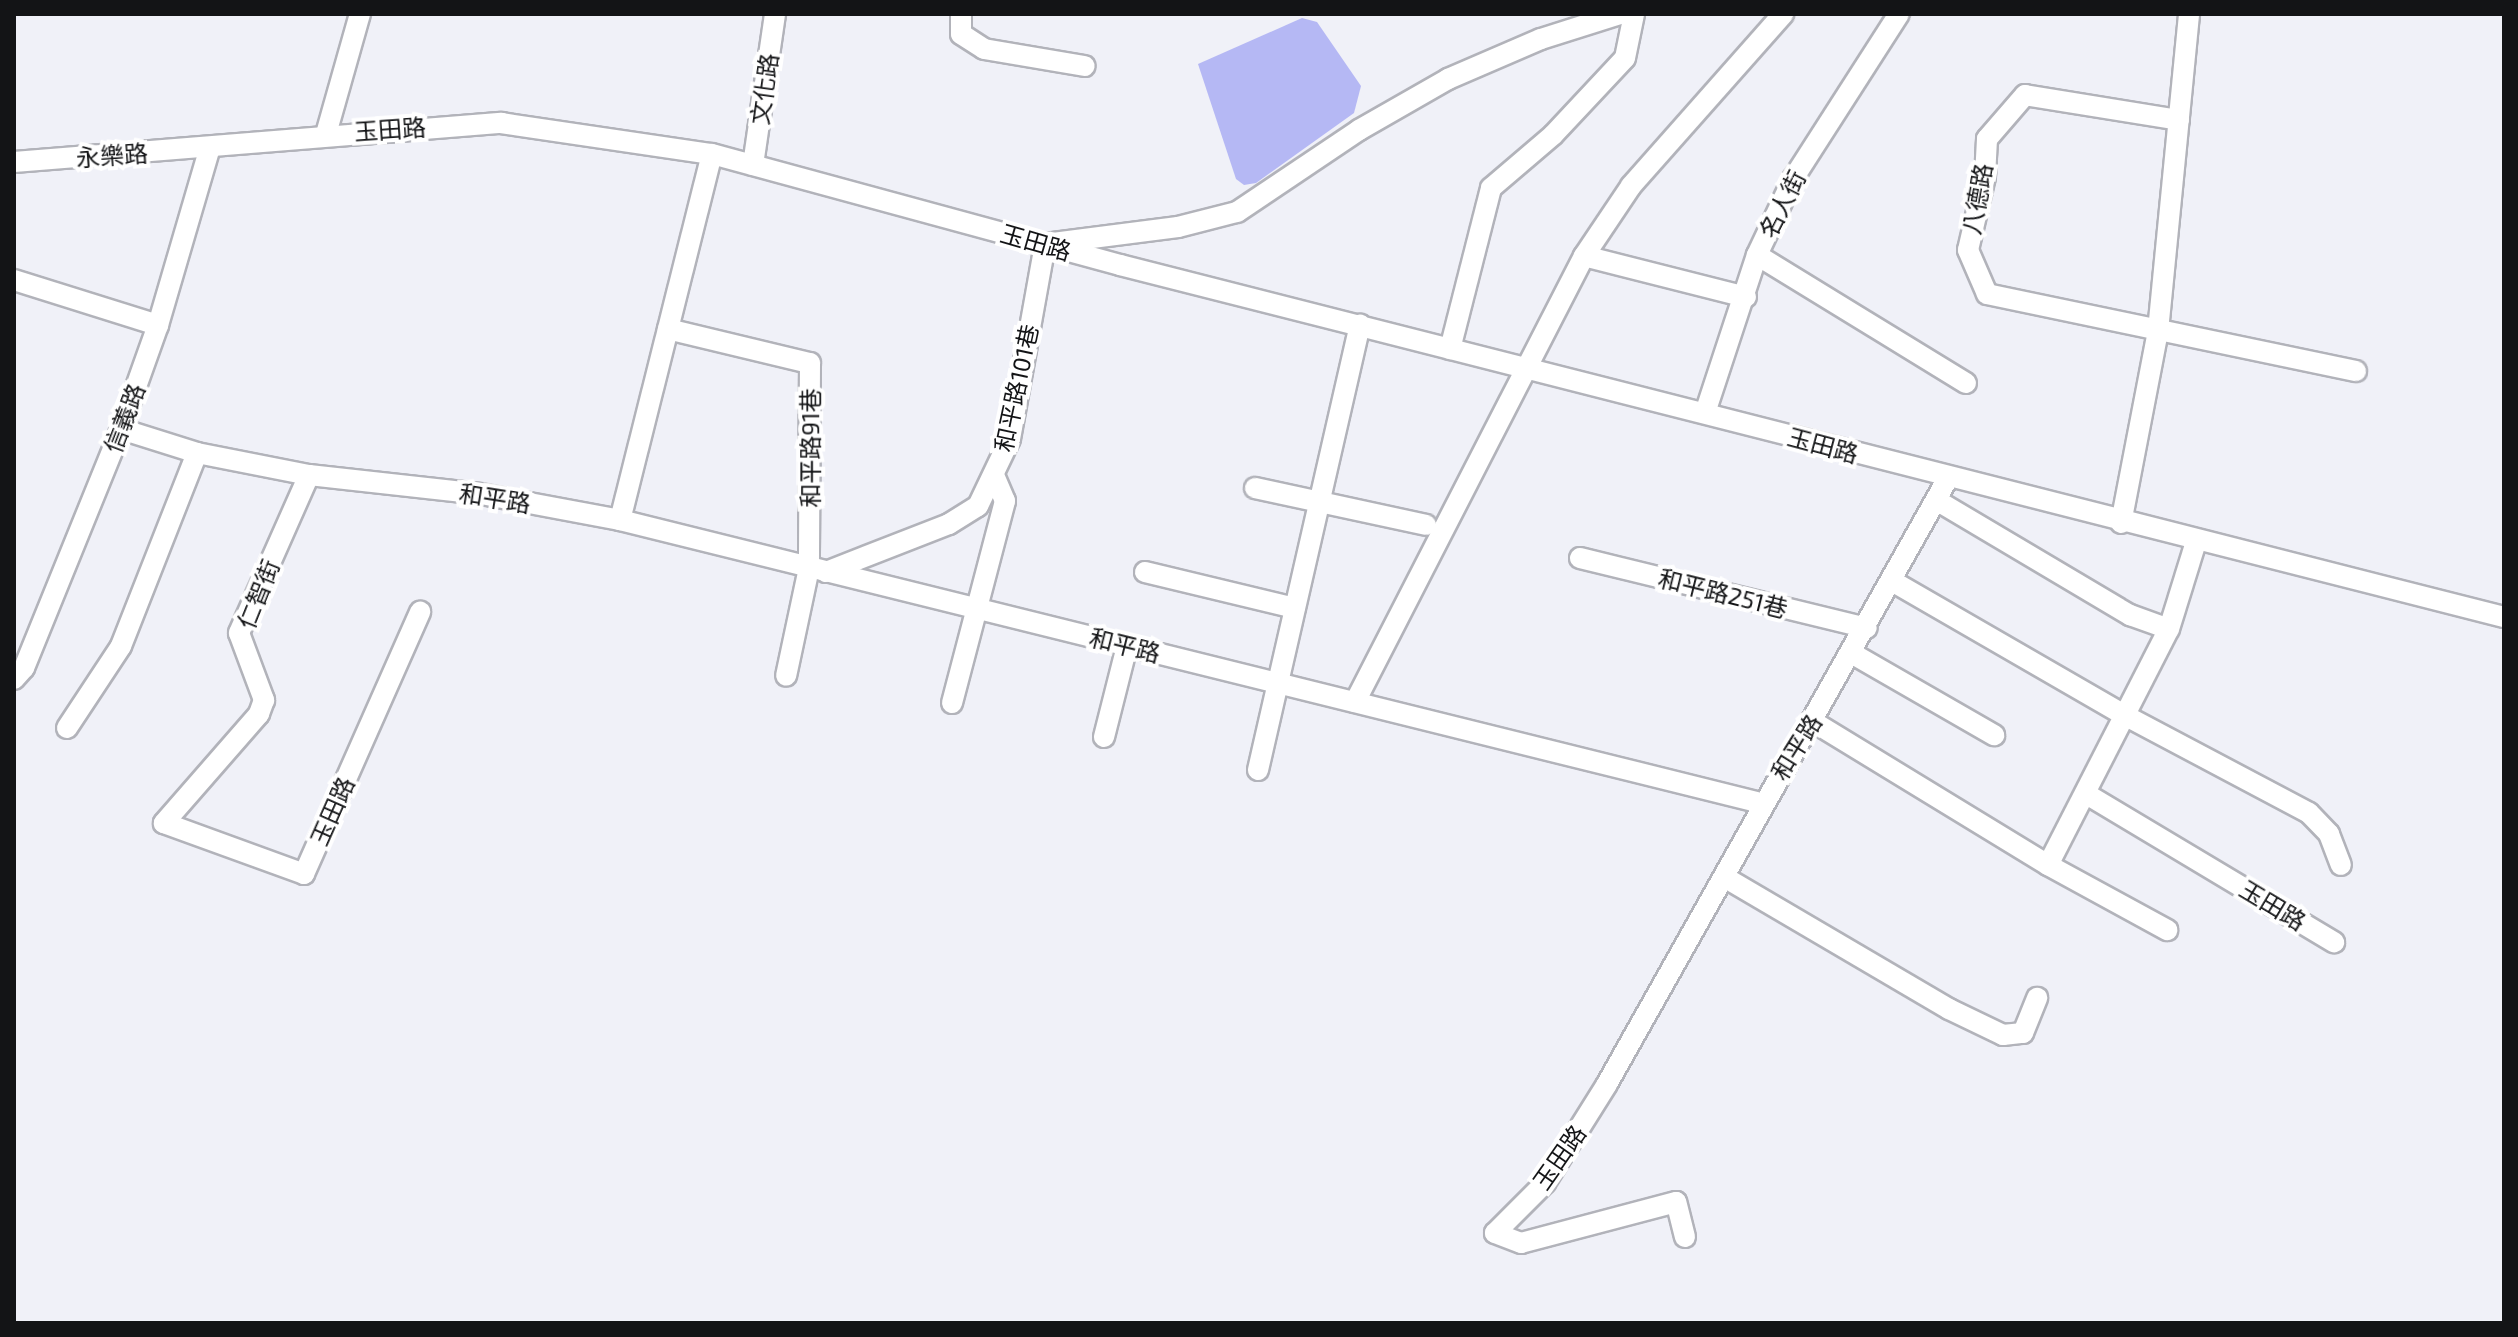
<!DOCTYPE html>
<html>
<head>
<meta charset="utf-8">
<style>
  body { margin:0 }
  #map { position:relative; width:2518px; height:1337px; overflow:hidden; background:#f0f1f8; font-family:"Exo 2","Noto Sans TC",sans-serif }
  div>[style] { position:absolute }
  .water>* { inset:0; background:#b5b8f4 }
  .roads { filter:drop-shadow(2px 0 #b2b3ba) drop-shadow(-2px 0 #b2b3ba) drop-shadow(0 2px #b2b3ba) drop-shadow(0 -2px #b2b3ba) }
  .minor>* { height:20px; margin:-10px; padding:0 10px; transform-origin:10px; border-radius:10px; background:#fff }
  span { translate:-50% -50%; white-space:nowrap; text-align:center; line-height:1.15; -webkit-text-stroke:8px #fff; paint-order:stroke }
  .street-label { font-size:24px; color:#131416 }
  .frame { position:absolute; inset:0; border:16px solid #131416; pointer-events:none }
</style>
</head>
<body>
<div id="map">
  <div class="water">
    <div style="clip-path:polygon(1302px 18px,1317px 22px,1361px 86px,1354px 113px,1256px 183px,1244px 185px,1236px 179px,1198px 64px)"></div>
  </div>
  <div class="roads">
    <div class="minor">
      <div style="left:961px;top:14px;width:20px;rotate:90deg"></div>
      <div style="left:961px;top:34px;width:27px;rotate:33deg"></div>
      <div style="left:984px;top:49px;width:102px;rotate:9.6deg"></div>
      <div style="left:2179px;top:120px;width:156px;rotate:-170.8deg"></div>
      <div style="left:2025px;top:95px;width:58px;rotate:130.8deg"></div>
      <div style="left:1987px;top:139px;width:38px;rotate:93deg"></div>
      <div style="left:1985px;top:177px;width:75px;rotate:103.1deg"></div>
      <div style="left:1968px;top:250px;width:48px;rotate:66.6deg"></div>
      <div style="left:1987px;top:294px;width:377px;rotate:11.8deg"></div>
      <div style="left:326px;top:134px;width:125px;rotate:-74.2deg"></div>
      <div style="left:14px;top:162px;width:489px;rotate:-4.6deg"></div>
      <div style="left:501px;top:123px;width:213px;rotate:8.4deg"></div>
      <div style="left:712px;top:154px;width:423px;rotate:15.2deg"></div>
      <div style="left:1120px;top:265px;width:1428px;rotate:14.27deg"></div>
      <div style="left:753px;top:165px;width:153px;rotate:-81.7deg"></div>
      <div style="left:1757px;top:255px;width:245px;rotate:31.5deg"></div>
      <div style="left:1584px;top:256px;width:167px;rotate:14.2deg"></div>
      <div style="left:14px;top:280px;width:151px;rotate:17.4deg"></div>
      <div style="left:668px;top:329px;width:146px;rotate:13.5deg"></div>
      <div style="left:810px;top:363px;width:205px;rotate:90.3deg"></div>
      <div style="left:809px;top:568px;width:110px;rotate:102deg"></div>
      <div style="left:1450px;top:349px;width:166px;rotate:-75.7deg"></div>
      <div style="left:1491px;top:188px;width:82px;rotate:-40.5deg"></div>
      <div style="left:1553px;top:135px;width:105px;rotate:-46.9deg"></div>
      <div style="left:1625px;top:58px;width:45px;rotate:-78.4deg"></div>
      <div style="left:1705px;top:413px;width:166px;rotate:-71.8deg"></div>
      <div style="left:1757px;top:255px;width:84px;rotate:-64.7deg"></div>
      <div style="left:1793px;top:179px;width:196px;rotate:-57.3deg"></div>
      <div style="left:121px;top:429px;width:80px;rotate:17.5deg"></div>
      <div style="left:197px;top:453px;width:114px;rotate:11.1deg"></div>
      <div style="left:309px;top:475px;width:173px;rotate:6.3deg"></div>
      <div style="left:481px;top:494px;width:141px;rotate:10.6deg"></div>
      <div style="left:620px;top:520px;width:1176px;rotate:13.93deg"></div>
      <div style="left:309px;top:475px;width:173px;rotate:113.9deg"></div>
      <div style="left:239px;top:633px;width:72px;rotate:69.5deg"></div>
      <div style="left:264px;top:700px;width:15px;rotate:110deg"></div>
      <div style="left:259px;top:714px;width:145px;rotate:131.1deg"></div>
      <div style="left:164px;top:823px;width:149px;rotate:20deg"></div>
      <div style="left:304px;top:874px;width:287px;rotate:-66.1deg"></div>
      <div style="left:1255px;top:488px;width:175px;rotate:12.2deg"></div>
      <div style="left:1936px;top:500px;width:226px;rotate:30.7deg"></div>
      <div style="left:2130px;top:615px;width:41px;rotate:19.7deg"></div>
      <div style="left:620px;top:520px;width:377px;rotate:-75.9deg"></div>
      <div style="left:2121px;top:523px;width:196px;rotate:-79.1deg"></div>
      <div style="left:2158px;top:331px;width:319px;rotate:-84.4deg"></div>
      <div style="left:1580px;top:558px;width:295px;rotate:13.7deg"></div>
      <div style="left:826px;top:572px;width:132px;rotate:-21.3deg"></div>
      <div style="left:949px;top:524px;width:34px;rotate:-32deg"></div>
      <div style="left:978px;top:506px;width:74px;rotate:-64.5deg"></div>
      <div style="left:1010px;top:439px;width:198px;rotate:-79.8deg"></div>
      <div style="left:1045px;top:244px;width:134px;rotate:-7.3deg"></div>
      <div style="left:1178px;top:227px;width:61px;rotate:-14.3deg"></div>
      <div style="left:1237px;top:212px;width:147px;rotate:-33.9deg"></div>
      <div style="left:1359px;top:130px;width:103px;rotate:-29.8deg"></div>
      <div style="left:1448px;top:79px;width:101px;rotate:-23.3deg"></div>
      <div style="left:1541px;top:39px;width:83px;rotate:-17.6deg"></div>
      <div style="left:1145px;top:572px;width:154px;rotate:13.5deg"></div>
      <div style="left:1892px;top:581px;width:270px;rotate:30deg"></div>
      <div style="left:2126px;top:716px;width:207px;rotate:27.9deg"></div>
      <div style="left:2309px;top:813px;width:29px;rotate:46deg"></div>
      <div style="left:2329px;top:834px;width:33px;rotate:69deg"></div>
      <div style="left:1853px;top:654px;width:163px;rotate:29.9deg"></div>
      <div style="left:14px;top:679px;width:15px;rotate:-48deg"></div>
      <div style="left:24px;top:668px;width:258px;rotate:-67.9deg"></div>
      <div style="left:121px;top:429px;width:110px;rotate:-70.4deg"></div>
      <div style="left:158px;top:325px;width:185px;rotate:-73.7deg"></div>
      <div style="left:1355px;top:702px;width:501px;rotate:-62.82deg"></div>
      <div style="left:1584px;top:256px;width:84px;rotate:-56.1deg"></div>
      <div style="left:1631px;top:186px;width:230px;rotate:-48.5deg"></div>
      <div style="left:952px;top:703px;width:209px;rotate:-75.3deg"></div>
      <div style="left:1005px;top:501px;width:26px;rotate:-113deg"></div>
      <div style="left:1812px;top:721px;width:276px;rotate:31.4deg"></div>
      <div style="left:2048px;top:865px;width:136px;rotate:28.6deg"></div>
      <div style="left:67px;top:728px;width:98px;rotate:-56.6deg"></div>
      <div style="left:121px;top:646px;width:207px;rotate:-68.5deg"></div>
      <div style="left:1104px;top:737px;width:94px;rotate:-75.8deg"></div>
      <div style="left:1258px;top:770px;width:457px;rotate:-77.1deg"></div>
      <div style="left:2088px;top:795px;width:287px;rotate:30.9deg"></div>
      <div style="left:2048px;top:865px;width:265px;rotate:-62.9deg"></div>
      <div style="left:2169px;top:629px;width:91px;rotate:-72.8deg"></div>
      <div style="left:1724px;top:877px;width:261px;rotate:30.4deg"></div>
      <div style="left:1949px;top:1009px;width:60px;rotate:25.7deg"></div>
      <div style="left:2003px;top:1035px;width:20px;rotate:-6deg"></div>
      <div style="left:2023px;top:1033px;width:38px;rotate:-68deg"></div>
      <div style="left:1685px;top:1237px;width:36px;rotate:-104deg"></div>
      <div style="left:1676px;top:1202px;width:160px;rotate:165.2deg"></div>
      <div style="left:1521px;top:1243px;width:28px;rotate:-159deg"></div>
      <div style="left:1495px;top:1233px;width:71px;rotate:-45deg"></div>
      <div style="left:1545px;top:1183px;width:117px;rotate:-57.9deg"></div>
      <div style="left:1607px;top:1084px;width:695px;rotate:-60.63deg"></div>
    </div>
  </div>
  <div class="street-label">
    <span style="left:764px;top:89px;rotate:-82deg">文化路</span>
    <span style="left:390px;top:129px;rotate:-4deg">玉田路</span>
    <span style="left:112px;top:155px;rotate:-4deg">永樂路</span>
    <span style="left:1977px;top:199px;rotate:-80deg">八德路</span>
    <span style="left:1782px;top:204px;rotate:-63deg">名人街</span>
    <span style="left:1036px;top:242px;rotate:16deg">玉田路</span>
    <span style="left:1016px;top:388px;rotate:-78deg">和平路101巷</span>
    <span style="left:124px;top:418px;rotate:-69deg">信義路</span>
    <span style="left:1823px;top:445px;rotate:15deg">玉田路</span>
    <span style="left:810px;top:448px;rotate:-90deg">和平路91巷</span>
    <span style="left:495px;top:498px;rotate:9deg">和平路</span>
    <span style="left:1723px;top:593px;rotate:14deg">和平路251巷</span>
    <span style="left:258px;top:594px;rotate:-68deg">仁智街</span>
    <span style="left:1125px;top:645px;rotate:14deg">和平路</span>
    <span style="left:1796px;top:747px;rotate:-58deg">和平路</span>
    <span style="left:332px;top:811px;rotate:-66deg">玉田路</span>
    <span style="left:2273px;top:905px;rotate:31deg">玉田路</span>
    <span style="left:1559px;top:1157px;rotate:-55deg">玉田路</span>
  </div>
  <div class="frame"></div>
</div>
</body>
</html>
